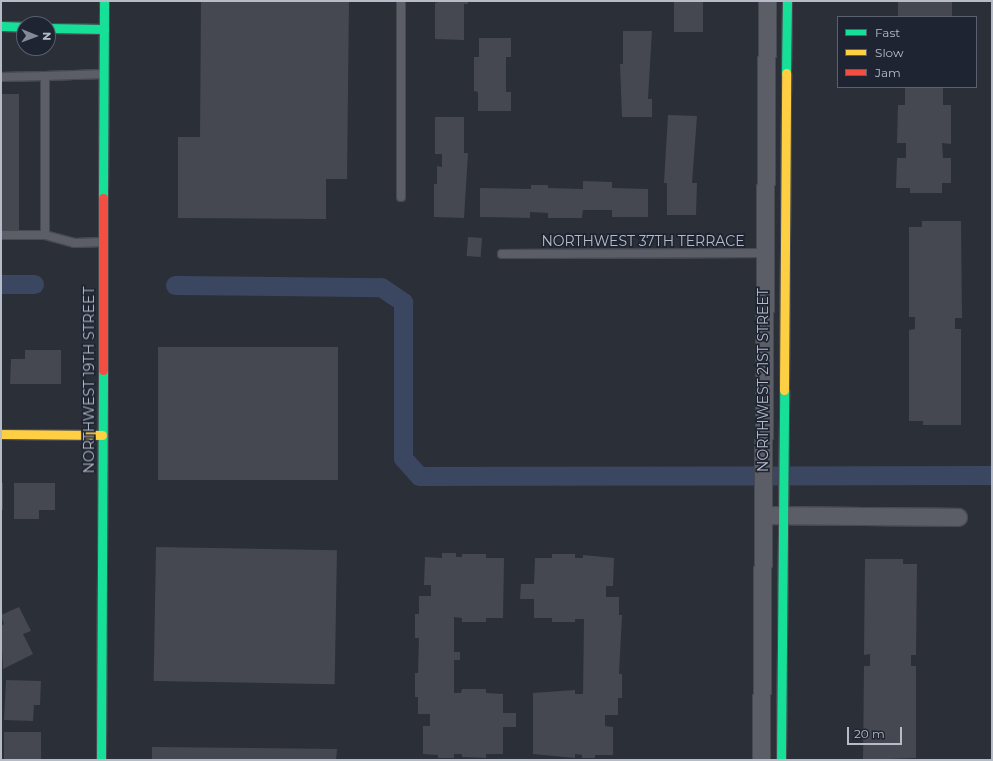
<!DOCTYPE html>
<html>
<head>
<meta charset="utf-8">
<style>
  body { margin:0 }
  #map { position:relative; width:993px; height:761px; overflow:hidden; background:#2b2f38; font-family:Montserrat,sans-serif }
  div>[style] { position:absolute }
  .canal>* { height:19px; margin:-9.5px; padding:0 9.5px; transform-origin:9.5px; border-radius:9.5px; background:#3b4760 }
  .building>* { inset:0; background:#454850; transform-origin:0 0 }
  .roads { filter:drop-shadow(1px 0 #474a51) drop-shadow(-1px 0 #474a51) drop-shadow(0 1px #474a51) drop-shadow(0 -1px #474a51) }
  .lane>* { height:8px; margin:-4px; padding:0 4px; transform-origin:4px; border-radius:4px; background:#5b5e66 }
  .street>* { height:17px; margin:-8.5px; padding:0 8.5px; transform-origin:8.5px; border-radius:8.5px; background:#5b5e66 }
  .fast>* { height:9px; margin:-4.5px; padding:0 4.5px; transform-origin:4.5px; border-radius:4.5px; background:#16e098 }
  .slow>* { height:9px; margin:-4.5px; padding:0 4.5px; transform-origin:4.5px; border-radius:4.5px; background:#ffcf43 }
  .jam>* { height:9px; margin:-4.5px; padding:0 4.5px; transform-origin:4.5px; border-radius:4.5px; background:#f24e42 }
  span { translate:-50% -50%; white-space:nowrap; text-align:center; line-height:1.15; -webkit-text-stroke:3.5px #1f2432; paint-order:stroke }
  .street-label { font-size:14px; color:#b6bbc8 }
  .frame { position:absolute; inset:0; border:2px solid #b6bbc8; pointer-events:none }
  .legend { position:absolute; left:837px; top:16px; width:140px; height:72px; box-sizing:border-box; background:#1f2432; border:1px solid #5b606e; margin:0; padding:5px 7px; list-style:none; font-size:12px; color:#b6bbc8 }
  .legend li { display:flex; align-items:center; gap:8px; height:20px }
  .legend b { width:20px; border:1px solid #5b606e }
  .north { position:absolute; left:16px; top:16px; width:40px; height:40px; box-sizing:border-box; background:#1f2432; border:1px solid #5b606e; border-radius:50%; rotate:91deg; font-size:11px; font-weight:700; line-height:16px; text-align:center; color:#b6bbc8 }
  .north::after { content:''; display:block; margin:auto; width:14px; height:18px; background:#858a96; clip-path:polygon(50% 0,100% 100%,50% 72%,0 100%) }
  .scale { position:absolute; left:847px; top:727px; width:55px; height:18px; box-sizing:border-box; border:2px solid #b6bbc8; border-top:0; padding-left:5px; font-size:12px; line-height:14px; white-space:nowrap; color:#b6bbc8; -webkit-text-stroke:3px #1f2432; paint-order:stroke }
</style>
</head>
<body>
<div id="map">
  <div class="canal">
    <div style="left:1px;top:284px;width:33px"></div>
    <div style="left:175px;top:285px;width:206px;rotate:0.6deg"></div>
    <div style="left:381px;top:287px;width:27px;rotate:34deg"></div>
    <div style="left:403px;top:302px;width:156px;rotate:90deg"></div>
    <div style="left:403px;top:458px;width:24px;rotate:48deg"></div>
    <div style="left:419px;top:476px;width:573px;rotate:-0.1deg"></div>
  </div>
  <div class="building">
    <div style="clip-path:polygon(201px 1px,349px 1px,347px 179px,326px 179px,326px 219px,178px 218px,178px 137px,200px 137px)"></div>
    <div style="clip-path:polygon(440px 1px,468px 1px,468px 4px,464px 4px,464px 40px,435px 39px,435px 3px)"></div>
    <div style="left:674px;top:1px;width:29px;height:31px"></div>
    <div style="left:898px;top:1px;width:54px;height:16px"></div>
    <div style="clip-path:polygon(623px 31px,652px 31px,648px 99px,652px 99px,652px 117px,622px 117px,620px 64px,623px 64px)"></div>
    <div style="clip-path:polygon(479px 38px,511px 38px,511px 57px,506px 57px,506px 92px,511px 92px,511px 111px,478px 111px,478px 92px,474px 91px,474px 57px,479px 57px)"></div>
    <div style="clip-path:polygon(905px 87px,943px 87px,943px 105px,951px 105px,951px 144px,942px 143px,943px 158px,951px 158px,951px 183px,942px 183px,942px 193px,910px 193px,910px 188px,896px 188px,897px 158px,906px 158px,906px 143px,897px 143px,898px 105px,905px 105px)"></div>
    <div style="left:1px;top:94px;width:18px;height:136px"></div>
    <div style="clip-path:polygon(668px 115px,697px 116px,692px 183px,697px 183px,696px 215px,667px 215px,667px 183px,664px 183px)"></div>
    <div style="clip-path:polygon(435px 117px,464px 117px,464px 153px,468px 153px,464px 218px,434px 217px,434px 184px,437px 184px,437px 166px,442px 167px,442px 154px,435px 154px)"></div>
    <div style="clip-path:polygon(583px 181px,612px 182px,612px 188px,648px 189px,648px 217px,612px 217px,612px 210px,583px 210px,582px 218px,548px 218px,548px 213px,530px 212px,530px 218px,480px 217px,480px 188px,531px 189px,531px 185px,548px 185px,548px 188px,583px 189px)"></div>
    <div style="clip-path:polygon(922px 221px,961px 221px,962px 318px,955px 318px,955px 329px,961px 329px,961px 425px,923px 425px,923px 421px,909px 421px,909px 330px,915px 329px,915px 317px,909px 317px,909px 227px,922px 227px)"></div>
    <div style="left:468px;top:237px;width:14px;height:19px;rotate:4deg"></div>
    <div style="left:158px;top:347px;width:180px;height:133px"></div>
    <div style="clip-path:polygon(25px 350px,61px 350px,61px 384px,10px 384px,11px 359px,25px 359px)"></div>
    <div style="left:1px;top:483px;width:2px;height:27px"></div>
    <div style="clip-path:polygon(14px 483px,55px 483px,55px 510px,39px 510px,39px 519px,14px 519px)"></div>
    <div style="left:156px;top:547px;width:181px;height:134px;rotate:1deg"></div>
    <div style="clip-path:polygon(442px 553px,456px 553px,456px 557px,462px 557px,462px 554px,486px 554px,486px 558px,504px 558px,503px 618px,486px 618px,486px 622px,462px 622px,462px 618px,454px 617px,454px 652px,460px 652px,460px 660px,454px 660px,454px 693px,461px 693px,462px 689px,486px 689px,486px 693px,503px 694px,503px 713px,516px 713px,516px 727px,503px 727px,503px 754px,486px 754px,486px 758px,462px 757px,462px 754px,454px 754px,454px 758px,438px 758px,438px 755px,423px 754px,423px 726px,430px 726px,430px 714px,418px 714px,418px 697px,415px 697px,415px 673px,418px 673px,419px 638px,415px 638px,415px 614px,419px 614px,419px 596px,431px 596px,431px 585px,424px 585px,425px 557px,442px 558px)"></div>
    <div style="clip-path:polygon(552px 554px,575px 554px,575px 558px,583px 558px,583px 555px,614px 558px,613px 586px,606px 586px,606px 597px,619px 597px,619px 615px,622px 615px,619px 674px,622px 674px,622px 698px,618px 698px,618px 715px,605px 715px,605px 726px,613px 727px,613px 755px,595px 755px,595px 758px,582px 758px,582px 755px,575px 754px,575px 758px,533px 754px,533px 693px,575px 690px,575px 694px,583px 694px,584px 619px,575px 619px,575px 622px,552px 622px,552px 618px,534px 618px,534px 599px,520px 599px,521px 584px,534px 584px,535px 558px,552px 558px)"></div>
    <div style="clip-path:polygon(865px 559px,903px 559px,903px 564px,917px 564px,916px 655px,911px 655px,911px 666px,916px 666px,916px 758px,863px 760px,864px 666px,870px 666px,870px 654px,864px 655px)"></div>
    <div style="clip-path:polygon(19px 607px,31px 631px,23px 634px,33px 654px,3px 669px,1px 626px,4px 624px,1px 615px)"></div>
    <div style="clip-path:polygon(6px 680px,41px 681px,40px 705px,34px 705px,33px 721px,4px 720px)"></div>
    <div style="left:4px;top:732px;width:37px;height:28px"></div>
    <div style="clip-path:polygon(152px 747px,337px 749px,336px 760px,152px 760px)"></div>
  </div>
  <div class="roads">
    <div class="lane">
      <div style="left:401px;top:1px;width:196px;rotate:90deg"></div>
      <div style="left:1px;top:77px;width:44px;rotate:-1.3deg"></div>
      <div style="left:1px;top:235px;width:44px"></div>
      <div style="left:45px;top:235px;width:31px;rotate:15deg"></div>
      <div style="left:75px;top:243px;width:28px;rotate:-2deg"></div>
      <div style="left:45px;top:235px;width:159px;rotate:-90deg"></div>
      <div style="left:45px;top:76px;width:58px;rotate:-2deg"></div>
      <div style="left:502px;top:254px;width:264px;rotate:-0.2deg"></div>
    </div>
    <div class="street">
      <div style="left:770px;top:515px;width:188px;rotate:0.6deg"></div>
      <div style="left:761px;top:760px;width:759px;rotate:-89.55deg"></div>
    </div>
    <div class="fast">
      <div style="left:1px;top:26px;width:23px;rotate:2deg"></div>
      <div style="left:48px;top:28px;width:56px;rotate:1deg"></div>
      <div style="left:786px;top:73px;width:72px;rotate:-89.2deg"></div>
      <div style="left:103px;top:198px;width:197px;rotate:-89.7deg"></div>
      <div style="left:101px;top:760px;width:390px;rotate:-89.7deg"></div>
      <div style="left:781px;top:760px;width:370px;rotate:-89.5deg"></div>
    </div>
    <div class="slow">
      <div style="left:784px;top:390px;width:317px;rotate:-89.6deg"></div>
      <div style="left:1px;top:434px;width:101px;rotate:0.6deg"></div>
    </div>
    <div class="jam">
      <div style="left:103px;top:370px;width:172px;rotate:-90deg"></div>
    </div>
  </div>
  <div class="street-label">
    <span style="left:643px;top:241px">NORTHWEST 37TH TERRACE</span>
    <span style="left:89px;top:380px;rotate:-90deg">NORTHWEST 19TH STREET</span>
    <span style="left:763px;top:380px;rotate:-90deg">NORTHWEST 21ST STREET</span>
  </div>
  <div class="frame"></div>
  <ul class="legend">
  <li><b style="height:5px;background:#16e098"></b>Fast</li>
  <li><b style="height:5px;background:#ffcf43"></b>Slow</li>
  <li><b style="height:5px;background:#f24e42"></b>Jam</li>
  </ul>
  <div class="north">N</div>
  <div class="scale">20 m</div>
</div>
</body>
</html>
